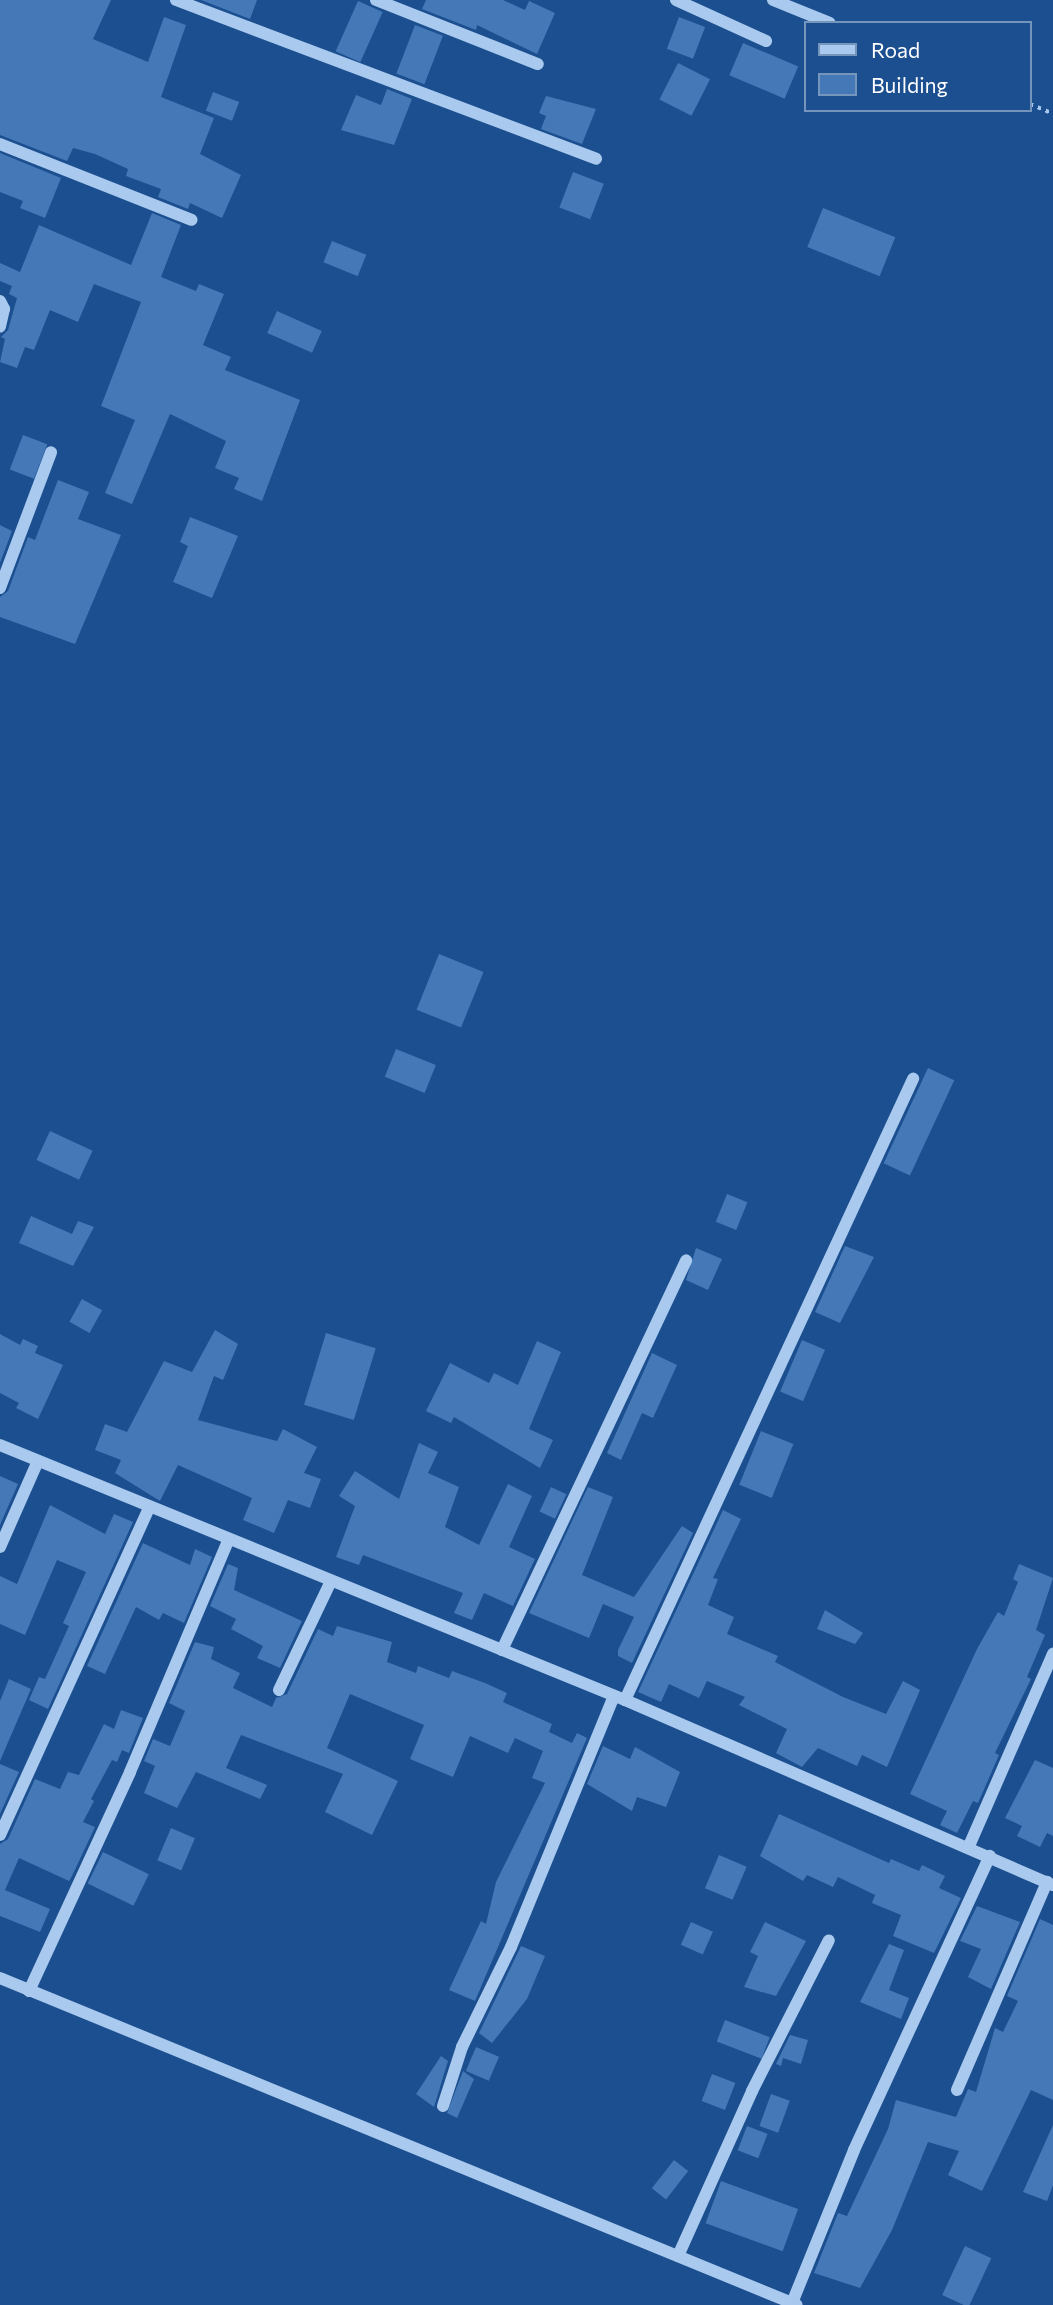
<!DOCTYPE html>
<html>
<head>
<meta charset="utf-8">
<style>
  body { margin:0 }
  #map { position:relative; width:1053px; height:2305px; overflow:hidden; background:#1b4f8f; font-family:Commissioner,sans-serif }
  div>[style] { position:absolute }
  .building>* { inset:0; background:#4478b7; transform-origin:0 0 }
  .path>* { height:3.5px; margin-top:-1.75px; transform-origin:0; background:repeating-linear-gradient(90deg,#a9c9ee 0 3.5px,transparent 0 8.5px) }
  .minor>* { height:12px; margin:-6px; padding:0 6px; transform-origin:6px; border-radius:6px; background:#a9c9ee }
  span { translate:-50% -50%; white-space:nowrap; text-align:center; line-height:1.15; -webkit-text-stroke:5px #1b4f8f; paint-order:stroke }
  .legend { position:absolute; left:804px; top:21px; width:228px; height:91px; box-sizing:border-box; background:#1b4f8f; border:2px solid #7695bc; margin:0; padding:9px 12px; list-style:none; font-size:21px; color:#fff }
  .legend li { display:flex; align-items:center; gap:14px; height:35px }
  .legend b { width:35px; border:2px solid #7695bc }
</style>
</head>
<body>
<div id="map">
  <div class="building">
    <div style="clip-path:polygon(0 0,111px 0,93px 39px,148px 62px,164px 17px,186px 25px,161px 97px,214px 118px,200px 154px,241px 175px,222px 218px,190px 203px,188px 209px,158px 197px,161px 189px,126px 176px,128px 169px,95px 154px,73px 148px,67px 161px,0 135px)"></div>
    <div style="clip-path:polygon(201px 0,257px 0,250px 19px)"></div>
    <div style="clip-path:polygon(426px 0,503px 0,525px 10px,529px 1px,555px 13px,537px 54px,477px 25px,476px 30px,422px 9px)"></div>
    <div style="left:358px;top:1px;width:27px;height:55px;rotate:24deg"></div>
    <div style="left:679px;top:17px;width:28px;height:34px;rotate:21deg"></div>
    <div style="left:415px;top:25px;width:30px;height:52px;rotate:21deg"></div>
    <div style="left:743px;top:43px;width:60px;height:35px;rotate:23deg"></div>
    <div style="left:678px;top:63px;width:36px;height:41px;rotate:27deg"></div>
    <div style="clip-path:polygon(387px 89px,412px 99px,394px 145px,341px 130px,356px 95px,381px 105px)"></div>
    <div style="left:213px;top:92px;width:28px;height:20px;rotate:21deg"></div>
    <div style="clip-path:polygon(546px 96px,596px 109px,582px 144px,541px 129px,546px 116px,539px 113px)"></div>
    <div style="clip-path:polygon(0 153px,61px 178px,45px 218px,20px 208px,23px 201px,0 192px)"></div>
    <div style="left:573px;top:172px;width:33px;height:38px;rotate:21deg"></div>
    <div style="left:823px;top:208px;width:78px;height:42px;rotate:22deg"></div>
    <div style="clip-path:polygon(152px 213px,181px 225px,161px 277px,196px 291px,199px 284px,224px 294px,203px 345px,231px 357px,225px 370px,300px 400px,262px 501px,234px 489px,239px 478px,215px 468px,226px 441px,170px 414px,132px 504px,105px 493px,135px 420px,101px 406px,141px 302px,94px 284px,78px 322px,50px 310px,34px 350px,25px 347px,17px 368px,0 362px,5px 339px,1px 337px,8px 330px,17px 298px,9px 294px,12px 286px,0 281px,0 263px,20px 272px,39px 225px,131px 265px)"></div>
    <div style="left:332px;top:241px;width:37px;height:23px;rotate:22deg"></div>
    <div style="left:277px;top:311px;width:49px;height:24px;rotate:24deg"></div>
    <div style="left:23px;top:435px;width:26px;height:37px;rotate:21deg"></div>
    <div style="clip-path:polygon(58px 480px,89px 492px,78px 519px,121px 535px,75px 644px,0 617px,0 597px,8px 591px,28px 537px,35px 540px)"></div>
    <div style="clip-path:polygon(190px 517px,238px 536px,212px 598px,173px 582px,188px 546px,180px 542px)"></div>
    <div style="clip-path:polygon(0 525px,12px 531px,0 563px)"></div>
    <div style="left:439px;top:954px;width:48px;height:60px;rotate:22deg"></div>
    <div style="left:396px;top:1049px;width:43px;height:30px;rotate:22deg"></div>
    <div style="left:928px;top:1068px;width:29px;height:105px;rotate:25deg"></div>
    <div style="left:50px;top:1131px;width:47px;height:32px;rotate:25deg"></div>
    <div style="left:727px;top:1194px;width:22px;height:30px;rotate:22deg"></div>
    <div style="clip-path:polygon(31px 1216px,72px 1234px,78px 1221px,94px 1227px,73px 1266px,19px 1243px)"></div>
    <div style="clip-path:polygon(845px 1246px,874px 1257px,840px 1323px,815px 1312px)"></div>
    <div style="clip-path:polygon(696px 1248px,722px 1259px,708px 1290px,686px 1280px)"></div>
    <div style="left:82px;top:1299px;width:23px;height:26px;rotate:29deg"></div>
    <div style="clip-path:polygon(215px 1330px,238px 1344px,223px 1380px,214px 1376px,198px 1420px,277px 1441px,283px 1429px,317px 1447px,304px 1473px,321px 1479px,310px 1508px,288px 1500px,274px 1533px,243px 1520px,252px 1498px,178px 1465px,160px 1501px,115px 1473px,121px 1460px,95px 1450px,105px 1424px,127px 1432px,164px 1361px,192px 1372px)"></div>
    <div style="left:326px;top:1333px;width:52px;height:75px;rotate:17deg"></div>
    <div style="clip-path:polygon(0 1334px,20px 1345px,23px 1339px,38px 1346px,35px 1353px,63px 1365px,38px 1419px,16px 1408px,19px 1403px,0 1393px)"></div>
    <div style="left:802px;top:1340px;width:25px;height:56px;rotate:23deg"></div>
    <div style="clip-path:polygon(537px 1341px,561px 1352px,529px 1429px,553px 1440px,540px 1468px,454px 1417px,451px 1423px,426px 1411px,450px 1363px,489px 1383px,494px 1373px,518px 1385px)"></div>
    <div style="clip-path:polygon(652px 1353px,677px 1365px,653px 1418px,642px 1413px,621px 1460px,607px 1453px)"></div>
    <div style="left:761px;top:1431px;width:35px;height:58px;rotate:22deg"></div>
    <div style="clip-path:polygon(419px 1443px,438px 1452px,428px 1473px,459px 1487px,445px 1527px,479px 1545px,508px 1484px,532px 1496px,509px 1547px,535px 1559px,513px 1606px,484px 1593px,472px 1620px,454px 1613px,463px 1593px,363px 1555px,359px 1565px,336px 1557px,355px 1506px,339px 1496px,355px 1471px,399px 1499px)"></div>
    <div style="clip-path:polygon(0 1476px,18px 1484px,0 1525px)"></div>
    <div style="left:551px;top:1487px;width:17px;height:27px;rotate:25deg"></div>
    <div style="clip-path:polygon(588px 1487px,613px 1497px,582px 1575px,634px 1597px,682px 1526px,693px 1533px,632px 1663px,618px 1656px,618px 1650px,634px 1617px,603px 1604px,589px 1638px,529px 1613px)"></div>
    <div style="clip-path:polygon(50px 1505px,105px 1534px,114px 1514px,133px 1522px,48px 1709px,29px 1700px,39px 1677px,45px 1679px,69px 1626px,63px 1623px,86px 1572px,57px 1560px,25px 1635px,0 1624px,0 1576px,17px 1584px)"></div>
    <div style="clip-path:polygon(723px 1510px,741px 1519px,713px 1578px,718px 1579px,708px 1605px,734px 1617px,727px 1634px,778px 1656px,775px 1662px,843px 1697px,886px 1714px,903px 1681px,920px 1690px,887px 1767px,862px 1755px,857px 1766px,818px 1748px,802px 1767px,776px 1753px,787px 1729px,739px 1705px,745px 1697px,707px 1681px,699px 1698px,669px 1684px,661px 1702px,638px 1692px)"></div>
    <div style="clip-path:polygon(143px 1543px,190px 1565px,195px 1549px,212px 1557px,184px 1623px,163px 1613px,159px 1620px,136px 1607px,105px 1674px,87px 1666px)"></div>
    <div style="clip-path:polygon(228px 1564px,238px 1568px,234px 1590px,302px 1621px,280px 1668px,257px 1658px,263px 1646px,231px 1629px,236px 1619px,210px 1606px)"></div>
    <div style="clip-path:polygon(1019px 1564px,1053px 1578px,1036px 1630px,1045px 1635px,1027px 1677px,1031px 1679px,995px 1753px,999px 1755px,982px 1794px,978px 1803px,973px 1801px,957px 1833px,940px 1825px,947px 1811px,910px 1794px,977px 1649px,998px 1612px,1004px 1616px,1018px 1582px,1013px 1579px)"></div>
    <div style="clip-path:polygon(825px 1610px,863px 1633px,855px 1644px,817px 1629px)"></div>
    <div style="clip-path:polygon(337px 1626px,392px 1642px,387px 1662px,416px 1673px,418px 1666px,449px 1678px,452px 1671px,485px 1683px,507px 1693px,503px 1702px,552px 1724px,549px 1732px,572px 1743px,577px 1733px,587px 1738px,475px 2001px,449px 1990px,481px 1921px,486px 1924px,496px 1882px,545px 1783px,532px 1778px,543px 1751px,515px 1738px,508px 1753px,470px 1736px,453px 1777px,410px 1759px,424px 1725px,350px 1694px,327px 1748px,398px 1781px,372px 1835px,325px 1812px,343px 1774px,241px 1735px,226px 1768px,267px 1785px,260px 1799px,196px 1772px,177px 1808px,144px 1793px,155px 1766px,144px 1761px,153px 1739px,170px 1746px,185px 1711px,169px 1703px,195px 1642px,214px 1647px,211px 1659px,240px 1673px,233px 1688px,272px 1707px,276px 1698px,287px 1694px,318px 1629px,333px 1636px)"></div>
    <div style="clip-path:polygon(9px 1679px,31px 1689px,0 1761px,0 1701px)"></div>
    <div style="clip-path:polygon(121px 1710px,143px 1718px,129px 1753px,122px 1750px,117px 1762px,112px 1760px,91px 1799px,94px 1801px,83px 1822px,95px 1827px,72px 1876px,69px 1881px,19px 1858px,5px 1890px,50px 1909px,40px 1932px,0 1916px,0 1844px,8px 1839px,35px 1779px,60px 1789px,68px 1772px,79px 1775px,104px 1724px,114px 1729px)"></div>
    <div style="clip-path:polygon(603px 1746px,630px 1759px,635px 1747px,680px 1772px,666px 1807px,637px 1797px,632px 1811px,587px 1784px)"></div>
    <div style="clip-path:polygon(1035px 1760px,1053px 1768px,1053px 1836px,1047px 1833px,1040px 1847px,1017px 1836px,1022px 1826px,1005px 1818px)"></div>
    <div style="clip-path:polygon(0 1764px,19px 1772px,0 1814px)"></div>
    <div style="clip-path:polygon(779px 1814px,889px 1863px,891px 1859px,919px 1871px,922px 1865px,945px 1876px,939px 1888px,961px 1898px,934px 1953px,893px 1936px,901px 1915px,872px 1903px,875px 1895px,838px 1877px,833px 1887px,807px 1875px,803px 1881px,760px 1856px)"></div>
    <div style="left:171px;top:1828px;width:26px;height:35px;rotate:23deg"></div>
    <div style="left:103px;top:1852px;width:51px;height:35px;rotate:26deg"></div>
    <div style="left:719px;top:1855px;width:30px;height:36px;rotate:23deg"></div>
    <div style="clip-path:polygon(977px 1906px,1020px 1922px,991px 1989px,968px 1977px,981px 1949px,960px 1941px)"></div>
    <div style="clip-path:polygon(1040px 1919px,1053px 1925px,1053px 2100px,1031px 2090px,982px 2191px,948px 2175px,959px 2151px,928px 2142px,892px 2230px,860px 2288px,814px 2273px,838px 2213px,847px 2216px,888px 2129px,896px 2100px,956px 2117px,968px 2089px,976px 2092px,995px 2028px,1003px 2032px,1018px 2001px,1007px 1996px)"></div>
    <div style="left:691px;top:1922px;width:24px;height:25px;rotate:24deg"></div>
    <div style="clip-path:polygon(765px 1922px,806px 1941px,776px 1996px,744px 1987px,758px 1956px,750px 1952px)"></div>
    <div style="clip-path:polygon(889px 1944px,904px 1950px,889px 1990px,909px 1998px,901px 2019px,860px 2002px)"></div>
    <div style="clip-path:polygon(521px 1946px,545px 1956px,527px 1999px,492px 2043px,479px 2033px)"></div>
    <div style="left:725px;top:2020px;width:48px;height:23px;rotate:21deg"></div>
    <div style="clip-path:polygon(790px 2035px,808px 2040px,801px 2064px,783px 2058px,781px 2066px,776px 2064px)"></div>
    <div style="left:476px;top:2047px;width:25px;height:26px;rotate:23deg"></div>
    <div style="clip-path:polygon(441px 2056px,448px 2061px,434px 2107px,416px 2094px)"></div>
    <div style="clip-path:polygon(463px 2071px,474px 2079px,457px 2118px,447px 2113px)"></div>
    <div style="left:712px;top:2074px;width:25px;height:29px;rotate:21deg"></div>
    <div style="left:771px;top:2094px;width:20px;height:34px;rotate:20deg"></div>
    <div style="clip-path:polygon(1053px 2125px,1053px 2185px,1047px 2201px,1023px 2192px)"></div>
    <div style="left:747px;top:2126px;width:22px;height:26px;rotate:21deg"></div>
    <div style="left:674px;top:2160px;width:18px;height:36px;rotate:38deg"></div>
    <div style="left:721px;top:2181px;width:82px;height:45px;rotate:20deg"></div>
    <div style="left:965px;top:2246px;width:29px;height:54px;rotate:25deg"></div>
  </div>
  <div class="path">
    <div style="left:1030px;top:104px;width:25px;rotate:23deg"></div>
  </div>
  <div class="minor">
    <div style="left:176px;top:0;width:449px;rotate:20.7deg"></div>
    <div style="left:376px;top:0;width:174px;rotate:21.6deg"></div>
    <div style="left:676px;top:0;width:99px;rotate:24.5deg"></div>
    <div style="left:773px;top:0;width:61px;rotate:22deg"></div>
    <div style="left:0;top:144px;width:206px;rotate:21.6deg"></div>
    <div style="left:0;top:301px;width:9px;rotate:63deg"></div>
    <div style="left:4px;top:309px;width:18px;rotate:103deg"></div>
    <div style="left:0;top:588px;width:145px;rotate:-69.4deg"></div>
    <div style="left:0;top:1445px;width:675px;rotate:22.2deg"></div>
    <div style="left:625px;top:1700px;width:466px;rotate:23.4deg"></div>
    <div style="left:0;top:1547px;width:94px;rotate:-66.2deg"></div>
    <div style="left:502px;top:1650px;width:431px;rotate:-64.7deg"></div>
    <div style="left:279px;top:1690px;width:119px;rotate:-64.5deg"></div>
    <div style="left:625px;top:1700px;width:685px;rotate:-65.12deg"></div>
    <div style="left:0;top:1835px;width:359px;rotate:-65.5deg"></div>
    <div style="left:969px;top:1846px;width:210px;rotate:-66.4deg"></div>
    <div style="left:0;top:1978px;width:861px;rotate:22.31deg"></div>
    <div style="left:29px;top:1991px;width:241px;rotate:-65.2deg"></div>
    <div style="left:130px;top:1772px;width:251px;rotate:-67deg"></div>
    <div style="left:957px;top:2090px;width:227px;rotate:-66.6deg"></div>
    <div style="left:443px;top:2106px;width:62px;rotate:-72.1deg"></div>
    <div style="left:462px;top:2047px;width:111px;rotate:-63.9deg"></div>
    <div style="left:511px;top:1947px;width:269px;rotate:-67.7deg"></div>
    <div style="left:678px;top:2256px;width:181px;rotate:-65.8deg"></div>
    <div style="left:752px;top:2091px;width:169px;rotate:-63deg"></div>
    <div style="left:792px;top:2303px;width:165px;rotate:-67.9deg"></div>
    <div style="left:854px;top:2150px;width:324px;rotate:-65.2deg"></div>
  </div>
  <ul class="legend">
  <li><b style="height:9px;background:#a9c9ee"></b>Road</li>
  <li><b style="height:19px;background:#4478b7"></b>Building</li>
  </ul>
</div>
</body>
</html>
